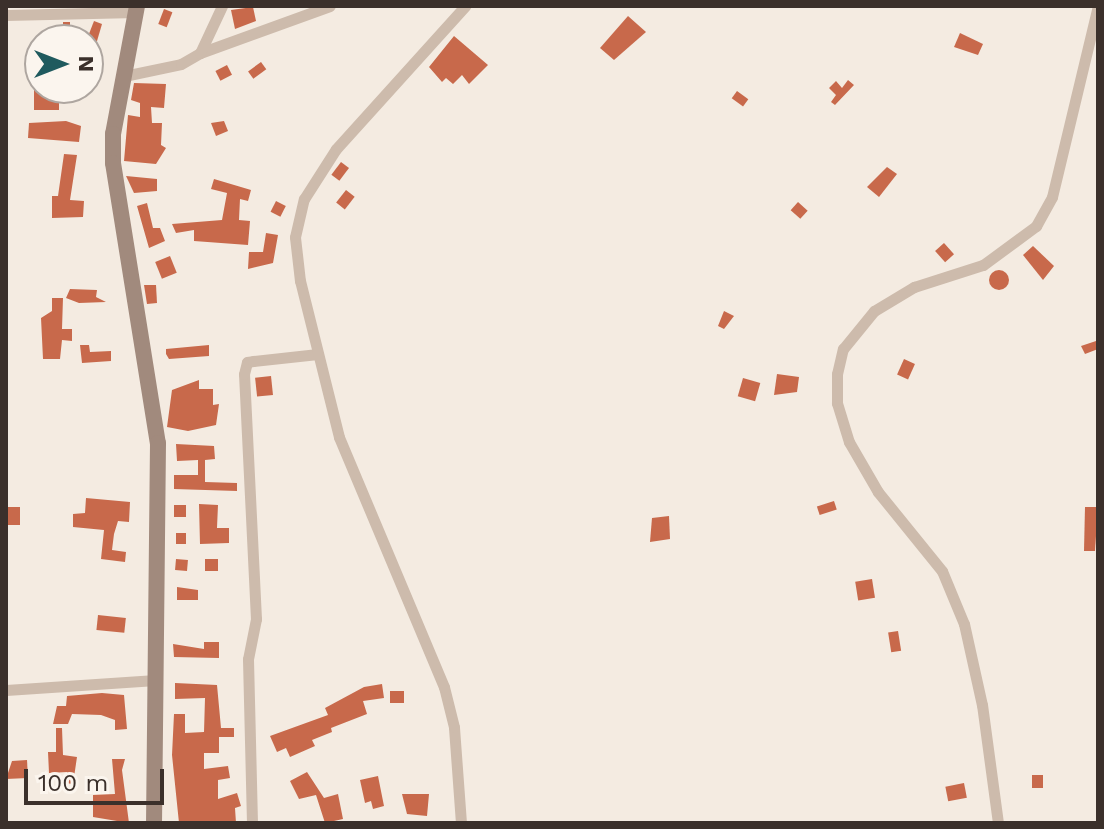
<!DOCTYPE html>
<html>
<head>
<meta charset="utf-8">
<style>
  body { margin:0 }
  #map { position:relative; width:1104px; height:829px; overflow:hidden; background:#f4ebe1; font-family:"Work Sans",sans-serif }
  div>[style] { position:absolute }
  .building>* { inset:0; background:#c8694b; transform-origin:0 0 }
  .round { border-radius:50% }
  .minor>* { height:11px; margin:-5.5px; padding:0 5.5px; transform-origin:5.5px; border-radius:5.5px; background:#cdbbac }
  .secondary>* { height:16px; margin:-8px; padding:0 8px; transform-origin:8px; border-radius:8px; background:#a18a7d }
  span { translate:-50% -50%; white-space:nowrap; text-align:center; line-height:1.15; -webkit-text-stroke:7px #fbf5ee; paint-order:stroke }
  .frame { position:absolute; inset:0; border:8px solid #3b302b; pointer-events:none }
  .north { position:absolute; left:24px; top:24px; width:80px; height:80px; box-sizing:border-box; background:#fbf5ee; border:2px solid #aea6a0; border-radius:50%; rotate:90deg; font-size:22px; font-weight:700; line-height:32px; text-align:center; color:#3b302b }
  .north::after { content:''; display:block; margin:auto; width:28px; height:36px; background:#1f5a5e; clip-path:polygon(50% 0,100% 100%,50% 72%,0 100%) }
  .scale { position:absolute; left:24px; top:769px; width:140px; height:36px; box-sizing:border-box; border:4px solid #3b302b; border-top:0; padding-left:10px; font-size:24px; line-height:28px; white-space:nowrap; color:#3b302b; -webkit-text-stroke:6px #fbf5ee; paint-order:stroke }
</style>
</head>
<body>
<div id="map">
  <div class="building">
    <div style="clip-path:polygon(253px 7px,256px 21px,235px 29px,231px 10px)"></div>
    <div style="left:164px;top:9px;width:9px;height:16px;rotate:21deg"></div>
    <div style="clip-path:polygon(628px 16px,646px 32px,614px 60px,600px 48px)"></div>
    <div style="clip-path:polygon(94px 21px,102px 24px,90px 65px,87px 39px)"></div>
    <div style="left:63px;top:22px;width:7px;height:17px"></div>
    <div style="clip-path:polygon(960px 33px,983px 44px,978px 55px,954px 47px)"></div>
    <div style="clip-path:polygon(454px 36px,488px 65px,469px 84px,462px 75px,453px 84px,446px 78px,442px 82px,429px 67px)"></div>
    <div style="clip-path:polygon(29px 51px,40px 51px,39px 82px,30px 82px)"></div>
    <div style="left:261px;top:62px;width:9px;height:16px;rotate:54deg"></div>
    <div style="left:227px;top:65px;width:11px;height:13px;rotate:63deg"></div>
    <div style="clip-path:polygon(848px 80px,854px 85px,835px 105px,831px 102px,836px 95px,829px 88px,836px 81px,842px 88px)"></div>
    <div style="clip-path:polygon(134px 83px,166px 84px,164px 108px,151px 107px,152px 123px,162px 123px,161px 145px,166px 148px,156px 164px,124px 161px,128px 115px,140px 117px,140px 103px,131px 100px)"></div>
    <div style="left:34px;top:88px;width:25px;height:22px"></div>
    <div style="left:737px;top:91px;width:14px;height:9px;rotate:36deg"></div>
    <div style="clip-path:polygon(66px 121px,81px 126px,79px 142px,28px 138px,29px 123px)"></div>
    <div style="clip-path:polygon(224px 121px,228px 131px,216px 136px,211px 123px)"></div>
    <div style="clip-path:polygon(64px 154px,77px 155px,70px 200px,84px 201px,83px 217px,52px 218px,52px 196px,58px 196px)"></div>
    <div style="left:341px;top:162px;width:10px;height:16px;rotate:37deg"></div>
    <div style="clip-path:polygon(887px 167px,897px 174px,879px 197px,867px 187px)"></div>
    <div style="clip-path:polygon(126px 176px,157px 179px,157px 191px,134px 193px)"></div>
    <div style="clip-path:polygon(214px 179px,251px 190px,248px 201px,240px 199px,239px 220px,250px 221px,248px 245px,194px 241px,194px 230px,176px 233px,172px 224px,222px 220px,227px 193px,211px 189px)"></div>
    <div style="left:346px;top:190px;width:11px;height:16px;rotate:38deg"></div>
    <div style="left:276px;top:201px;width:11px;height:12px;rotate:27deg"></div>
    <div style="left:798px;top:202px;width:13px;height:11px;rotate:42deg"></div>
    <div style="clip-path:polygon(147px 203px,153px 228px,160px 228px,165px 241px,149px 248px,137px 206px)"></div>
    <div style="clip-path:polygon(266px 233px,278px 235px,273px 263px,248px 269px,249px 252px,263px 252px)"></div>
    <div style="left:944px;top:243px;width:15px;height:12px;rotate:48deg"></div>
    <div style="clip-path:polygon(1033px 246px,1054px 266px,1043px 280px,1023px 255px)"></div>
    <div style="left:170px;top:256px;width:18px;height:16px;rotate:68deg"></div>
    <div class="round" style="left:989px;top:270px;width:20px;height:20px"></div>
    <div style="clip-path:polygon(144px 285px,156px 285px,157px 303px,147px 304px)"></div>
    <div style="clip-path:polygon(70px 289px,97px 290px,96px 297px,106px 302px,79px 303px,66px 298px)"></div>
    <div style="clip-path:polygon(52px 298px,63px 298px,62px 329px,72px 329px,72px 341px,62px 340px,60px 359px,43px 359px,41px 318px,52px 311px)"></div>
    <div style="clip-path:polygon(724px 311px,734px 316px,724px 329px,718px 326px)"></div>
    <div style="clip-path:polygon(1096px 341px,1098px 349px,1085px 354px,1081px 346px)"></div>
    <div style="clip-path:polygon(80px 345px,89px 345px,90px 352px,111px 351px,111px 361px,82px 363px)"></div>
    <div style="clip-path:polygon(209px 345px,209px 356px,169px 359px,166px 354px,166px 349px)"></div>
    <div style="left:904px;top:359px;width:12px;height:17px;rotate:24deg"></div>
    <div style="clip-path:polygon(777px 374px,799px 377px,797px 392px,774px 395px)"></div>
    <div style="left:271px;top:376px;width:19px;height:16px;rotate:84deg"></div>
    <div style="left:743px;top:378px;width:18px;height:19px;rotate:16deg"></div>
    <div style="clip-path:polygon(199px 380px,199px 389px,213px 389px,213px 405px,219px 404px,216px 425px,188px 431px,167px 427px,172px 390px)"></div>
    <div style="clip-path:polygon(176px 444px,214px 446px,215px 459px,205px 460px,205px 482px,237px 483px,237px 491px,174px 489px,174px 475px,198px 475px,198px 460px,177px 461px)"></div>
    <div style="clip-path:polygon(86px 498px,130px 502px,129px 522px,118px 521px,114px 534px,112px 550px,126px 552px,125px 562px,101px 559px,104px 530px,73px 527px,73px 514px,85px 513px)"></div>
    <div style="left:834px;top:501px;width:9px;height:18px;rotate:72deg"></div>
    <div style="clip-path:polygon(199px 504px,218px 505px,217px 528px,229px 528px,229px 543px,200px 544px)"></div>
    <div style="left:174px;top:505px;width:12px;height:12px"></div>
    <div style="left:6px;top:507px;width:14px;height:18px"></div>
    <div style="clip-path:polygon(1085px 507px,1098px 507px,1095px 551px,1084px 551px)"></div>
    <div style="clip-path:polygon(669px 516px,670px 539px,650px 542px,652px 518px)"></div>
    <div style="left:176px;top:533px;width:10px;height:11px"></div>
    <div style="left:176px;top:559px;width:12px;height:11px;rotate:5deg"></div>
    <div style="left:205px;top:559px;width:13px;height:12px"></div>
    <div style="left:872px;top:579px;width:19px;height:17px;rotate:81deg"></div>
    <div style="clip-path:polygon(177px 587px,198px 590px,198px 600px,177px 600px)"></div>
    <div style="left:98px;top:615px;width:28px;height:15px;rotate:6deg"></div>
    <div style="left:898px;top:631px;width:20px;height:10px;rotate:81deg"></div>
    <div style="clip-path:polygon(204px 642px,219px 642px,219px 658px,174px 657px,173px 644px,204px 649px)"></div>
    <div style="clip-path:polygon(175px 683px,217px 685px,221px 728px,234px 728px,234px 737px,219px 737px,219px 753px,204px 753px,204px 769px,228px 766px,230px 778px,218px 780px,218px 799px,237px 793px,241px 806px,235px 808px,236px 823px,179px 823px,172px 755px,174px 714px,185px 714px,185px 733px,204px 732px,205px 698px,175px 699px)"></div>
    <div style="clip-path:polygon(382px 684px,384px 698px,363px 701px,367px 714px,331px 728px,332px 732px,312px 740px,315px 746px,290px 757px,286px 748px,277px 752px,270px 736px,328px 715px,325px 708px,364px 687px)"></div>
    <div style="left:390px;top:691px;width:14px;height:12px"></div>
    <div style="clip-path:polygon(102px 693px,124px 695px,127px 729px,115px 730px,115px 720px,101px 715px,72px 714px,68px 724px,53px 724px,57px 706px,66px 706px,67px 696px)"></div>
    <div style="clip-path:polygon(56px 728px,62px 728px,63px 755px,77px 757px,73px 784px,65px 783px,67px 772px,49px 773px,48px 752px,56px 752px)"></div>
    <div style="clip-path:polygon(112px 759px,125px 759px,122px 770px,129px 823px,93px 817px,93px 795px,115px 794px)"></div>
    <div style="clip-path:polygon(27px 760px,28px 778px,6px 779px,12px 761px)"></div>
    <div style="clip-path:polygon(307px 772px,324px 798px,338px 794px,343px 819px,325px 823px,316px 795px,299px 799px,290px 781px)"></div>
    <div style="left:1032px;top:775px;width:11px;height:13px"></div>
    <div style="clip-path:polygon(378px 776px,384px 806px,373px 809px,371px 801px,365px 803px,360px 780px)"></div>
    <div style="left:964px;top:783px;width:15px;height:19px;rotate:79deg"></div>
    <div style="clip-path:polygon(402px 794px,429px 794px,427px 816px,407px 814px)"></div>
  </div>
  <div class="minor">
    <div style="left:6px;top:15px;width:130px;rotate:-1.3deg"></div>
    <div style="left:200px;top:53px;width:138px;rotate:-19.9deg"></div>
    <div style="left:124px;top:76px;width:58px;rotate:-11.9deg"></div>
    <div style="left:181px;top:64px;width:22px;rotate:-30deg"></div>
    <div style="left:200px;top:53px;width:52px;rotate:-64.9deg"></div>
    <div style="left:6px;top:690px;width:150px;rotate:-3.8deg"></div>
    <div style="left:252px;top:823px;width:164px;rotate:-91.4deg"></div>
    <div style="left:248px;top:659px;width:41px;rotate:-78.7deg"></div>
    <div style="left:256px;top:619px;width:245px;rotate:-92.8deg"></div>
    <div style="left:244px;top:374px;width:12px;rotate:-76deg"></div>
    <div style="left:247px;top:362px;width:6px;rotate:-9deg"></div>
    <div style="left:253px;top:361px;width:65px;rotate:-6.1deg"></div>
    <div style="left:461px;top:823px;width:96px;rotate:-94.2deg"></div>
    <div style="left:454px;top:727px;width:41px;rotate:-104deg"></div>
    <div style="left:444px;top:687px;width:271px;rotate:-112.8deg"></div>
    <div style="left:339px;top:437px;width:161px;rotate:-104deg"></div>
    <div style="left:300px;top:281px;width:44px;rotate:-96.5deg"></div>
    <div style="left:295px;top:237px;width:39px;rotate:-77deg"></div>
    <div style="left:304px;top:199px;width:59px;rotate:-57.4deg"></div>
    <div style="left:336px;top:149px;width:193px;rotate:-47.9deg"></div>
    <div style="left:998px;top:823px;width:119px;rotate:-97.7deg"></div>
    <div style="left:982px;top:705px;width:83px;rotate:-102.5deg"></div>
    <div style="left:964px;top:624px;width:57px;rotate:-112.5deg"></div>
    <div style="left:942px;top:571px;width:102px;rotate:-129deg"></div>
    <div style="left:878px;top:492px;width:58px;rotate:-120.1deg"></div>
    <div style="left:849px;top:442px;width:41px;rotate:-107.1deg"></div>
    <div style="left:837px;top:403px;width:29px;rotate:-90deg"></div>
    <div style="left:837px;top:374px;width:26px;rotate:-77deg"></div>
    <div style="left:843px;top:349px;width:49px;rotate:-50.8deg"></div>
    <div style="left:874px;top:311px;width:47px;rotate:-31deg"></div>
    <div style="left:914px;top:287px;width:72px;rotate:-17.7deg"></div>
    <div style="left:983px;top:265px;width:66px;rotate:-36.3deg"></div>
    <div style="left:1036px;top:226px;width:33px;rotate:-61deg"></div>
    <div style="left:1052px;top:197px;width:196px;rotate:-76.5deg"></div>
  </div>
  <div class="secondary">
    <div style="left:137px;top:6px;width:130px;rotate:100.6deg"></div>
    <div style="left:113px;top:134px;width:29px;rotate:90deg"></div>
    <div style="left:113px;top:163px;width:284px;rotate:80.9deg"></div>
    <div style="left:158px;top:443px;width:380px;rotate:90.6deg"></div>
  </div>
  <div class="frame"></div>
  <div class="north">N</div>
  <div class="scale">100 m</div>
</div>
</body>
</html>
